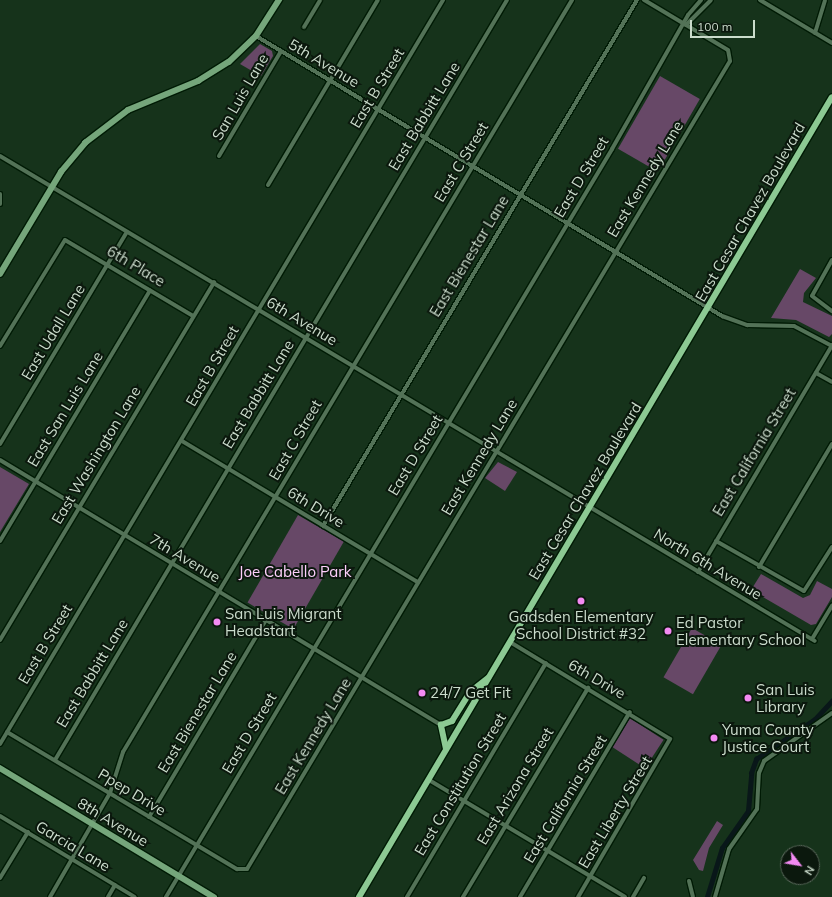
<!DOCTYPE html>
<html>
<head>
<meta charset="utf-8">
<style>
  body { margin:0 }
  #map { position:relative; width:832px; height:897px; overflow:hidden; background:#16331b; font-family:Mulish,sans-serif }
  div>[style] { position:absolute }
  .green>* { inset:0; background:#674867; transform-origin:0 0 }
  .canal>* { height:4.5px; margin:-2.25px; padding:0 2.25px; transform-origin:2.25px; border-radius:2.25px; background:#091719 }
  .roads { filter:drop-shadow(1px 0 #001b05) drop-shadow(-1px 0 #001b05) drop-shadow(0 1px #001b05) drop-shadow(0 -1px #001b05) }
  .minor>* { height:4px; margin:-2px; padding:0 2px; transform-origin:2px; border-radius:2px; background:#537257 }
  .major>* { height:5.5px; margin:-2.75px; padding:0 2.75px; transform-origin:2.75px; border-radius:2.75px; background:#75a67b }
  .highway>* { height:6px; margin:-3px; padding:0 3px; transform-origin:3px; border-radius:3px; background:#8cc993 }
  .dots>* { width:11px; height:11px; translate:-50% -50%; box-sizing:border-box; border:2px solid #0b180d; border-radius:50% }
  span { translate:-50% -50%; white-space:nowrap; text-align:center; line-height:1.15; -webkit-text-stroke:4px #0b180d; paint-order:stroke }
  .street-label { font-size:15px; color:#cbdccc }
  .park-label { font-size:15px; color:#fed0fc }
  .poi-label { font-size:15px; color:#cbdccc }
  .left { translate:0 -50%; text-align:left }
  .north { position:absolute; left:780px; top:845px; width:40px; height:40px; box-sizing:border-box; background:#0b180d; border:1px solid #586659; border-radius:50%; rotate:121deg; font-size:11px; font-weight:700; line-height:16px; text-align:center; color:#cbdccc }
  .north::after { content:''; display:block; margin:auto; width:14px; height:18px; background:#f38af2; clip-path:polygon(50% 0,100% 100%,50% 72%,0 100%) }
  .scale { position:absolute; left:690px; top:20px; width:65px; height:18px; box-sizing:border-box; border:2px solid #cbdccc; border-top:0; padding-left:5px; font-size:12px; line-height:14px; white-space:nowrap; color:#cbdccc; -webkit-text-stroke:3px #0b180d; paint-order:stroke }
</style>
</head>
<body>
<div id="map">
  <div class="green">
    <div style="clip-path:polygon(260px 44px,272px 51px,273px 56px,261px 76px,240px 64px)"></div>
    <div style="left:660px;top:76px;width:46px;height:84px;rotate:30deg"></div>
    <div style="clip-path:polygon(800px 269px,816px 278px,804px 293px,803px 302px,832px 316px,832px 334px,829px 337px,796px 320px,771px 318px)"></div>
    <div style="clip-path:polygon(498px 462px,517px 472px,505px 491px,485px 478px)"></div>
    <div style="clip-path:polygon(0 467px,29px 484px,0 532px)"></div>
    <div style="left:298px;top:515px;width:53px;height:101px;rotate:30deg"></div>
    <div style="clip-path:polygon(761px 574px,803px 598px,810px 595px,817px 581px,832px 589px,832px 597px,816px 624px,811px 625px,751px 590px)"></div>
    <div style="left:692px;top:628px;width:34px;height:57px;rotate:30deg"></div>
    <div style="left:630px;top:718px;width:40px;height:34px;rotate:33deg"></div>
    <div style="clip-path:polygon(717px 821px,723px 825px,709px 848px,703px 871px,699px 870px,693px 860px)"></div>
  </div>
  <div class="canal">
    <div style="left:707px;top:897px;width:51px;rotate:-73deg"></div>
    <div style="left:722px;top:848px;width:45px;rotate:-54.9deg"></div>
    <div style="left:748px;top:811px;width:38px;rotate:-85deg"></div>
    <div style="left:751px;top:773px;width:15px;rotate:-70deg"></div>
    <div style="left:756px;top:759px;width:71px;rotate:-34.1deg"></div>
    <div style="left:815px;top:719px;width:25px;rotate:-47deg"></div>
  </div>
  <div class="roads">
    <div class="minor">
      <div style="left:760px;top:0;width:84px;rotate:30.8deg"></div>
      <div style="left:686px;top:25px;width:35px;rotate:-45deg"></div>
      <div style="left:304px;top:27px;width:31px;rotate:-59deg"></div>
      <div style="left:815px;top:33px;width:34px;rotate:-73deg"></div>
      <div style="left:256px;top:36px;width:544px;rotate:31deg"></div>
      <div style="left:722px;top:316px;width:27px;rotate:20deg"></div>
      <div style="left:747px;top:325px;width:47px;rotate:1.2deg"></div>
      <div style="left:794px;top:326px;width:43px;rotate:27.8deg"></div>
      <div style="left:0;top:156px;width:948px;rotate:30.76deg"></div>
      <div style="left:219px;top:156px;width:122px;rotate:-59.4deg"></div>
      <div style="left:268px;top:185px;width:215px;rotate:-59.3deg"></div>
      <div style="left:0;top:194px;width:10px;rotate:90deg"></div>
      <div style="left:832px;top:260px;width:41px;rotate:119.1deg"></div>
      <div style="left:812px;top:296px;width:25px;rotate:37deg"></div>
      <div style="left:0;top:346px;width:124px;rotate:-58.5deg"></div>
      <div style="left:65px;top:240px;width:149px;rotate:30.7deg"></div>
      <div style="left:816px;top:373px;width:18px;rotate:29deg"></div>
      <div style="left:182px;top:441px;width:275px;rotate:30.9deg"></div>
      <div style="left:0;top:444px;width:247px;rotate:-59.1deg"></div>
      <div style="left:0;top:460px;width:514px;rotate:31deg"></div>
      <div style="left:323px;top:526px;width:613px;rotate:-59.16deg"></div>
      <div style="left:0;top:541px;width:292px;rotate:-59.1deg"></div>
      <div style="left:716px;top:541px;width:101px;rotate:29.6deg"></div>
      <div style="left:804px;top:591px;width:52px;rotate:-57.5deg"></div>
      <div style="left:759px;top:567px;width:143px;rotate:-59.3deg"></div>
      <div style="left:698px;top:572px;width:264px;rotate:-59.4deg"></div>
      <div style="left:812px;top:639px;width:39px;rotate:-59deg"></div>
      <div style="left:0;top:640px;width:417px;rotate:-59.1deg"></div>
      <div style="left:510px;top:642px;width:187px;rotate:31.2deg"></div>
      <div style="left:670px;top:739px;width:183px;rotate:120.2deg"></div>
      <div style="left:7px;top:732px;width:268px;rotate:30.8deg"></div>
      <div style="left:237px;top:869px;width:10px"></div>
      <div style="left:247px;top:869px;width:941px;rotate:-59.13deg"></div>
      <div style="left:730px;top:61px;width:11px;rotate:-100deg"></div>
      <div style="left:728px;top:50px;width:98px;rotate:-149.2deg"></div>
      <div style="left:0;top:744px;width:866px;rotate:-59.23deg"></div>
      <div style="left:55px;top:760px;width:884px;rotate:-59.26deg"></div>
      <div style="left:429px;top:780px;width:228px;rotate:30.8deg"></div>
      <div style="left:0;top:816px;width:157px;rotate:31deg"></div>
      <div style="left:149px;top:817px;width:229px;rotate:-59.3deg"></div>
      <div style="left:0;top:878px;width:54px;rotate:-58.7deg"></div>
      <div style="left:689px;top:881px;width:16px;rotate:76deg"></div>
      <div style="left:50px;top:897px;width:120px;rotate:-60deg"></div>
      <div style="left:110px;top:793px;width:43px;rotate:-72.4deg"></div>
      <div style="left:123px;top:752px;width:876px;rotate:-59.16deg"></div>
      <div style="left:108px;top:897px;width:14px;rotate:-60deg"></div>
      <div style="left:166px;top:897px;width:871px;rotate:-59.19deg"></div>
      <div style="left:612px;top:149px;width:154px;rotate:-60.4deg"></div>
      <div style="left:688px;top:15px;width:20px;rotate:-49deg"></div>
      <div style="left:407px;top:897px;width:272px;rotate:-59.3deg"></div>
      <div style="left:463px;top:897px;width:244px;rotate:-59.1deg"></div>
      <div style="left:520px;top:897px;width:215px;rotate:-59.3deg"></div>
      <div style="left:633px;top:897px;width:22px;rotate:-60deg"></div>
      <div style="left:715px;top:897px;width:50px;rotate:-73.7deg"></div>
      <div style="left:729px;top:849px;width:49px;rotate:-55deg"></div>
      <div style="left:757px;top:809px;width:36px;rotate:-87deg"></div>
      <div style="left:759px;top:773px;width:13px;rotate:-67deg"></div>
      <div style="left:764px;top:761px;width:83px;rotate:-35.2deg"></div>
    </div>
    <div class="major">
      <div style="left:0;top:274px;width:119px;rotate:-59.1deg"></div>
      <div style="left:61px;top:172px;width:38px;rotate:-50deg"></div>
      <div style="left:85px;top:143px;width:54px;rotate:-37.5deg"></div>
      <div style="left:128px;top:110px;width:76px;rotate:-22.5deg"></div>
      <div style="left:198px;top:81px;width:36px;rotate:-32deg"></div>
      <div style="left:229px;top:62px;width:37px;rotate:-44deg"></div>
      <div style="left:256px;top:36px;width:43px;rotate:-57.4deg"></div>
      <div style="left:0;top:768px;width:250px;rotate:31.1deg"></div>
    </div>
    <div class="highway">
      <div style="left:446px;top:749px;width:25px;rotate:-102deg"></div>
      <div style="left:441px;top:725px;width:12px;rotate:-20deg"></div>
      <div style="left:452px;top:721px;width:34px;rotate:-58deg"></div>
      <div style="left:470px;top:692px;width:23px;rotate:-38deg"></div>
      <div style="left:359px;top:897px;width:929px;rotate:-59.41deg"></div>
    </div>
  </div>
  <div class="dots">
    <div style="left:581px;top:601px;background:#f38af2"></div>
    <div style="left:217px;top:622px;background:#f38af2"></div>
    <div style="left:668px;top:631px;background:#f38af2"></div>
    <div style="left:422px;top:693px;background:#f38af2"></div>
    <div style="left:748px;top:698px;background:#f38af2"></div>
    <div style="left:714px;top:738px;background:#f38af2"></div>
  </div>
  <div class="street-label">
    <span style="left:324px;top:63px;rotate:31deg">5th Avenue</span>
    <span style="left:377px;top:88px;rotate:-59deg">East B Street</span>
    <span style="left:240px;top:97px;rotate:-60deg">San Luis Lane</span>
    <span style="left:424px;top:116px;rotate:-59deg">East Babbitt Lane</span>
    <span style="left:461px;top:162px;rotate:-59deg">East C Street</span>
    <span style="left:581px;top:177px;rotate:-59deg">East D Street</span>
    <span style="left:645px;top:179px;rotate:-59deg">East Kennedy Lane</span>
    <span style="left:750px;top:212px;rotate:-60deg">East Cesar Chavez Boulevard</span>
    <span style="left:469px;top:256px;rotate:-59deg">East Bienestar Lane</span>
    <span style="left:136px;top:266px;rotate:31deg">6th Place</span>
    <span style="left:302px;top:321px;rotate:31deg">6th Avenue</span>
    <span style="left:53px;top:332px;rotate:-59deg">East Udall Lane</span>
    <span style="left:212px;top:366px;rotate:-60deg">East B Street</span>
    <span style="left:258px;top:394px;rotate:-59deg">East Babbitt Lane</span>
    <span style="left:65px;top:409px;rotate:-59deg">East San Luis Lane</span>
    <span style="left:295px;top:440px;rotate:-60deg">East C Street</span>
    <span style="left:754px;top:452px;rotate:-59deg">East California Street</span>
    <span style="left:96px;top:455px;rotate:-59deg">East Washington Lane</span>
    <span style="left:415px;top:455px;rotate:-59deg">East D Street</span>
    <span style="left:479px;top:457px;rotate:-59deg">East Kennedy Lane</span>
    <span style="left:585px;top:491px;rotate:-59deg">East Cesar Chavez Boulevard</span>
    <span style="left:316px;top:507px;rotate:31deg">6th Drive</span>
    <span style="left:185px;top:558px;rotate:31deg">7th Avenue</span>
    <span style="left:708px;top:564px;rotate:31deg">North 6th Avenue</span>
    <span style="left:45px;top:644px;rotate:-59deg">East B Street</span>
    <span style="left:92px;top:673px;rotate:-59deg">East Babbitt Lane</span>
    <span style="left:597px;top:679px;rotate:30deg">6th Drive</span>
    <span style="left:197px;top:712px;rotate:-59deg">East Bienestar Lane</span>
    <span style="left:249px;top:733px;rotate:-59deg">East D Street</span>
    <span style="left:313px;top:736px;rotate:-59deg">East Kennedy Lane</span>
    <span style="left:460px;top:784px;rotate:-59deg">East Constitution Street</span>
    <span style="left:515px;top:786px;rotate:-59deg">East Arizona Street</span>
    <span style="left:132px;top:792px;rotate:31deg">Ppep Drive</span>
    <span style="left:565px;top:799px;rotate:-59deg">East California Street</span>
    <span style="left:615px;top:812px;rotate:-59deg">East Liberty Street</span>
    <span style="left:113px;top:822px;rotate:31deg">8th Avenue</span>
    <span style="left:73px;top:846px;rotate:31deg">Garcia Lane</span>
  </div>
  <div class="park-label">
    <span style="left:295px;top:572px">Joe Cabello Park</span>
  </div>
  <div class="poi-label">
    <span class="left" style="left:225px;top:622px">San Luis Migrant<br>Headstart</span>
    <span style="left:581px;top:625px">Gadsden Elementary<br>School District #32</span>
    <span class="left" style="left:676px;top:631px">Ed Pastor<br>Elementary School</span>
    <span class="left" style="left:756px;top:698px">San Luis<br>Library</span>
    <span class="left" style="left:430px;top:693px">24/7 Get Fit</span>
    <span class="left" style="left:722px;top:738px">Yuma County<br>Justice Court</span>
  </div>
  <div class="north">N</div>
  <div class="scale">100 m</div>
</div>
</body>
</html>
